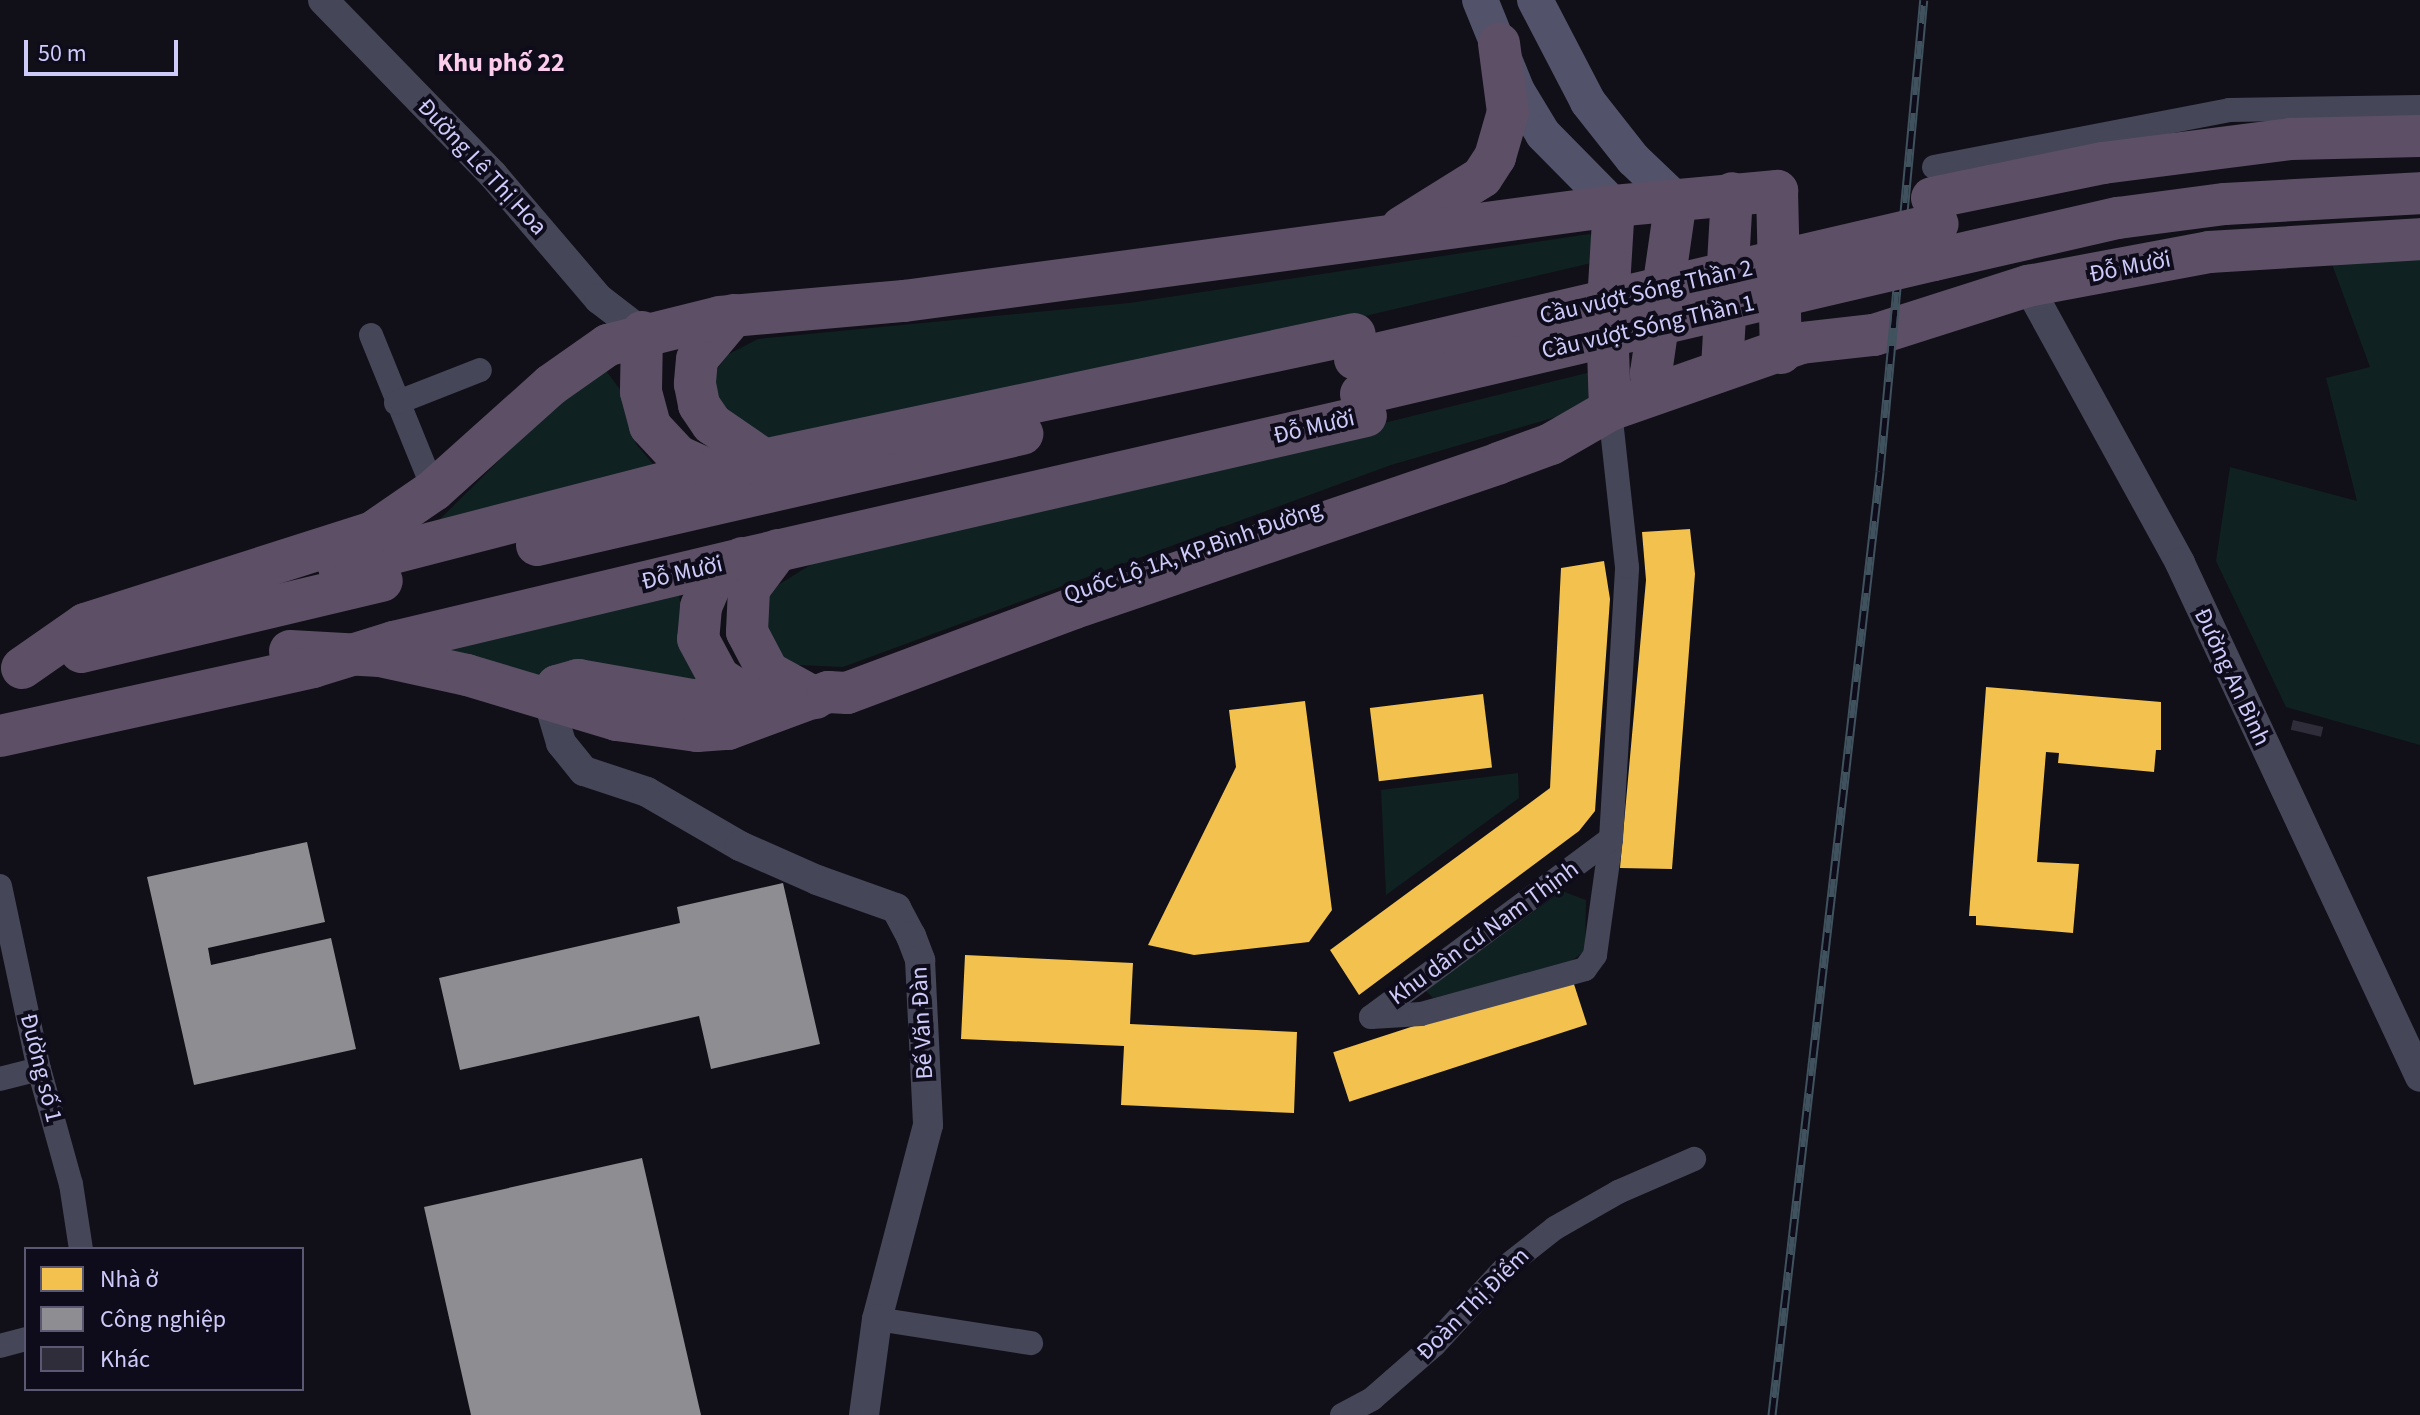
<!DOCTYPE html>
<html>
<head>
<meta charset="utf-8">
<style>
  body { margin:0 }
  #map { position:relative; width:2420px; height:1415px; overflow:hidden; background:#111018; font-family:"Source Sans 3",sans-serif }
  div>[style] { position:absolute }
  .green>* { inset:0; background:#102121 }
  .homes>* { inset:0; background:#f2c14e; transform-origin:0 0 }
  .industry>* { inset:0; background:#8d8d92 }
  .building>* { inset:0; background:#2f2d3a; transform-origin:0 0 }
  .minor>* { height:24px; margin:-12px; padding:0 12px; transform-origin:12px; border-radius:12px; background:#454658 }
  .tertiary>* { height:30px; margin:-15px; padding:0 15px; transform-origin:15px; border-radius:15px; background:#454658 }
  .secondary>* { height:36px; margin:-18px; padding:0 18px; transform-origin:18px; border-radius:18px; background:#52526b }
  .trunk>* { height:42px; margin:-21px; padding:0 21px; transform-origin:21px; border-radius:21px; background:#5d5066 }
  .rail>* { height:9px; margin-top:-4.5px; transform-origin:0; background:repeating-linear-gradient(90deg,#0e0c1b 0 18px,#3f525e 0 36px); box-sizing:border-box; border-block:2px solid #3f525e }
  .trunk-bridge>* { height:42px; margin:-21px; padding:0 21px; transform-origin:21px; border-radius:21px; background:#5d5066 }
  span { translate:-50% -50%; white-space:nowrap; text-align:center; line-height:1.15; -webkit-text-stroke:8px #0e0c1b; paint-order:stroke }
  .street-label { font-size:24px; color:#cecbfa }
  .neighbourhood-label { font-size:26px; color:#fbccec; font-weight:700 }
  .legend { position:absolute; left:24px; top:1247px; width:280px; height:144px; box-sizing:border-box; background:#0e0c1b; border:2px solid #5b5874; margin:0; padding:10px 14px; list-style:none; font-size:24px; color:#cecbfa }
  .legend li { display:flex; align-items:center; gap:16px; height:40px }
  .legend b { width:40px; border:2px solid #5b5874 }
  .scale { position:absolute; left:24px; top:40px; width:154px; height:36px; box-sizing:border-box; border:4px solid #cecbfa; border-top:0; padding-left:10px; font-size:24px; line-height:28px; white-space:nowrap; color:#cecbfa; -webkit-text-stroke:6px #0e0c1b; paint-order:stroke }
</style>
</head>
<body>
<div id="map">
  <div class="green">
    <div style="clip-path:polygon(1589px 234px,1599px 240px,1600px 261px,924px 419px,747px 440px,707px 384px,727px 355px,758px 339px,1129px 303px)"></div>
    <div style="clip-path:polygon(2329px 256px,2420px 256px,2420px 745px,2286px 707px,2216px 561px,2230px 467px,2357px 501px,2326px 378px,2370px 367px)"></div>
    <div style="clip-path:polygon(604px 368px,628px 400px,636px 444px,654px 465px,422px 537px,575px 385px)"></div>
    <div style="clip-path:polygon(1591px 372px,1588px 401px,1580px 410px,1391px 465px,843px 667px,798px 665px,772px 650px,763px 611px,767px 600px,778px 585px,812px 564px)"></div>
    <div style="clip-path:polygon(679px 595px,690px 659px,712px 697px,545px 682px,434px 649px)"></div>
    <div style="clip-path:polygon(1518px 773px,1519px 798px,1386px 895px,1381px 790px)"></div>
    <div style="clip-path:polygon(1562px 891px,1586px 900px,1585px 951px,1567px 964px,1433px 998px,1425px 990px)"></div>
  </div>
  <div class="homes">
    <div style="clip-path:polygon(1690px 529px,1695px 574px,1672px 869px,1620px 868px,1646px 580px,1642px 532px)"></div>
    <div style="clip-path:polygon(1604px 561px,1610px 599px,1595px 811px,1579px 831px,1359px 995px,1330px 950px,1550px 788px,1561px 568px)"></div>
    <div style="clip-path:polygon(1986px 687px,2161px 702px,2161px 750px,2156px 750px,2154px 772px,2058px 763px,2059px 753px,2046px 752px,2037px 862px,2079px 864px,2073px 933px,1976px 925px,1976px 916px,1969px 916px)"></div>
    <div style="left:1483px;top:694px;width:74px;height:114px;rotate:83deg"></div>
    <div style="clip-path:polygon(1305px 701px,1332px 910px,1309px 942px,1194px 955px,1148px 945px,1236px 767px,1229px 710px)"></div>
    <div style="clip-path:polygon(965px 955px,1133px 963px,1130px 1024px,1297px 1032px,1294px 1113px,1121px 1105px,1124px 1046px,961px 1039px)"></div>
    <div style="left:1571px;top:975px;width:52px;height:250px;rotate:72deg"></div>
  </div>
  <div class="industry">
    <div style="clip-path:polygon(307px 842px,325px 922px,208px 948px,211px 965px,331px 938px,356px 1049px,194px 1085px,147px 877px)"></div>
    <div style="clip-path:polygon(783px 883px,820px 1044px,711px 1069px,699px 1016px,460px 1070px,439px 978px,680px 923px,677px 907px)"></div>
    <div style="clip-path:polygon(642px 1158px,701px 1415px,471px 1415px,424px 1207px)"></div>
  </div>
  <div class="building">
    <div style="left:2293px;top:720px;width:31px;height:10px;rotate:13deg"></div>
  </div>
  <div class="minor">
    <div style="left:1934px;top:167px;width:300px;rotate:-10.9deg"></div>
    <div style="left:2229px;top:110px;width:191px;rotate:-0.9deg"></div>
    <div style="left:371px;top:335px;width:167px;rotate:67.9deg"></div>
    <div style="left:396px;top:403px;width:90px;rotate:-21.4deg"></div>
    <div style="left:0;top:886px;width:187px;rotate:78deg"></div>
    <div style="left:39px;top:1069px;width:119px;rotate:74.5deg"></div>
    <div style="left:71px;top:1184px;width:66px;rotate:81.3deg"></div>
    <div style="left:1371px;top:1017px;width:50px;rotate:-3.4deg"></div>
    <div style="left:1421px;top:1014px;width:170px;rotate:-15.3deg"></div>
    <div style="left:1585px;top:969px;width:17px;rotate:-54deg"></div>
    <div style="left:1595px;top:955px;width:117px;rotate:-82.1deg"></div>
    <div style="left:1611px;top:839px;width:272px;rotate:-86.6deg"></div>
    <div style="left:1627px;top:567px;width:158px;rotate:-96.2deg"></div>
    <div style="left:1371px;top:1017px;width:299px;rotate:-36.6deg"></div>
    <div style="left:0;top:1079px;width:40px;rotate:-14.4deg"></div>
    <div style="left:877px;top:1319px;width:156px;rotate:8.9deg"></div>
    <div style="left:0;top:1346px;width:27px;rotate:-15deg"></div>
    <div style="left:1342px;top:1415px;width:34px;rotate:-28deg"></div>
    <div style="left:1372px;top:1399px;width:82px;rotate:-41.1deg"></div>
    <div style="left:1434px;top:1345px;width:108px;rotate:-47.3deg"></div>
    <div style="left:1507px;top:1266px;width:61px;rotate:-38.4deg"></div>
    <div style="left:1555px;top:1228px;width:73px;rotate:-29.7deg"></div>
    <div style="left:1618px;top:1192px;width:83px;rotate:-23.5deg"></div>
  </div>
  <div class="tertiary">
    <div style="left:323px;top:0;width:244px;rotate:45.8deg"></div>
    <div style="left:493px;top:175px;width:163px;rotate:49.5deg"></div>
    <div style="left:599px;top:299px;width:54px;rotate:37.5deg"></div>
    <div style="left:2028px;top:286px;width:316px;rotate:61.2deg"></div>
    <div style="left:2180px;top:563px;width:567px;rotate:64.97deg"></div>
    <div style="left:548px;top:699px;width:46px;rotate:73.5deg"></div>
    <div style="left:561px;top:743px;width:36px;rotate:51deg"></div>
    <div style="left:584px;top:771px;width:66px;rotate:18.4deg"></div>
    <div style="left:647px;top:792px;width:108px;rotate:30.1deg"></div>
    <div style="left:740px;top:846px;width:84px;rotate:23.8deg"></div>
    <div style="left:817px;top:880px;width:84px;rotate:19.5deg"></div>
    <div style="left:896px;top:908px;width:32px;rotate:62deg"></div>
    <div style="left:911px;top:936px;width:26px;rotate:69deg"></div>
    <div style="left:920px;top:960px;width:165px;rotate:87.2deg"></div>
    <div style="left:928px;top:1125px;width:201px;rotate:104.7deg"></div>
    <div style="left:877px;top:1319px;width:97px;rotate:97.7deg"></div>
  </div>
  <div class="secondary">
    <div style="left:1480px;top:0;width:98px;rotate:67.9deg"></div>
    <div style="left:1517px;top:91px;width:50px;rotate:58.8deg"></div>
    <div style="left:1543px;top:134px;width:101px;rotate:45.4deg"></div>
    <div style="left:1535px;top:0;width:115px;rotate:62.5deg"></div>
    <div style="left:1588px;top:102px;width:73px;rotate:51.7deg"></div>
    <div style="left:1633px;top:159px;width:59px;rotate:43.6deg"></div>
  </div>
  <div class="trunk">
    <div style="left:1932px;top:198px;width:175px;rotate:-11.6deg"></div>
    <div style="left:2103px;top:163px;width:190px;rotate:-7.3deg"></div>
    <div style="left:2291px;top:139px;width:129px;rotate:-1.3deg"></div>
    <div style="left:1402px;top:227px;width:94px;rotate:-32deg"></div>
    <div style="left:1482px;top:177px;width:24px;rotate:-57deg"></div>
    <div style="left:1495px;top:157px;width:47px;rotate:-73.9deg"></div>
    <div style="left:1508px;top:112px;width:69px;rotate:-97.5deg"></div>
    <div style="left:1934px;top:260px;width:189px;rotate:-12.9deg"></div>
    <div style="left:2118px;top:218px;width:108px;rotate:-7.5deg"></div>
    <div style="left:2225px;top:204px;width:195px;rotate:-3.2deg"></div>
    <div style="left:734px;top:315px;width:57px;rotate:130.1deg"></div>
    <div style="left:697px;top:359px;width:25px;rotate:95deg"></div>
    <div style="left:695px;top:384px;width:21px;rotate:79deg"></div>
    <div style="left:699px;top:405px;width:23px;rotate:56deg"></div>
    <div style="left:712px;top:424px;width:62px;rotate:34.5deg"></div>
    <div style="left:642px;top:332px;width:60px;rotate:91deg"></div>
    <div style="left:641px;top:392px;width:35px;rotate:75deg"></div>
    <div style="left:650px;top:426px;width:41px;rotate:47deg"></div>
    <div style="left:678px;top:456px;width:48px;rotate:24.4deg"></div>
    <div style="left:1722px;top:368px;width:175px;rotate:-86.7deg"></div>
    <div style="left:1652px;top:394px;width:21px;rotate:-93deg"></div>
    <div style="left:1651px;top:373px;width:175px;rotate:-81.8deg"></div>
    <div style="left:1610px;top:410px;width:91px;rotate:-91.9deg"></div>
    <div style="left:1607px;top:319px;width:113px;rotate:-86.5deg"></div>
    <div style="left:537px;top:545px;width:498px;rotate:-12.9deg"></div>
    <div style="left:778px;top:550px;width:49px;rotate:126.6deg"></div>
    <div style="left:749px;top:589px;width:43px;rotate:92.7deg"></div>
    <div style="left:747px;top:632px;width:45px;rotate:62.3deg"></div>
    <div style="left:768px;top:672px;width:54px;rotate:29deg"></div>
    <div style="left:742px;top:558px;width:38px;rotate:143deg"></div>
    <div style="left:712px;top:581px;width:28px;rotate:113deg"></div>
    <div style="left:701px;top:607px;width:32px;rotate:95deg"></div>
    <div style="left:698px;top:639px;width:44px;rotate:61.7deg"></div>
    <div style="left:719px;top:678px;width:43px;rotate:32.6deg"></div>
    <div style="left:339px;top:567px;width:384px;rotate:-14.5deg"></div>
    <div style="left:711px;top:471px;width:658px;rotate:-12.01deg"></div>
    <div style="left:290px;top:651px;width:90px;rotate:3.2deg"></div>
    <div style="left:380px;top:656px;width:89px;rotate:12.3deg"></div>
    <div style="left:467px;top:675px;width:157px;rotate:16.7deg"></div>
    <div style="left:617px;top:720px;width:81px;rotate:7.8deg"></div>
    <div style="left:697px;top:731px;width:31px;rotate:-4deg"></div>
    <div style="left:728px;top:729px;width:107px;rotate:-20.3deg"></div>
    <div style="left:828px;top:692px;width:19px;rotate:3deg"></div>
    <div style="left:847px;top:693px;width:242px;rotate:-20.5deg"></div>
    <div style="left:1074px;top:608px;width:449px;rotate:-18.8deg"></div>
    <div style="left:1499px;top:463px;width:55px;rotate:-20.1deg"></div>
    <div style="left:1551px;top:444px;width:68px;rotate:-30deg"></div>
    <div style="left:1610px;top:410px;width:202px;rotate:-19.3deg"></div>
    <div style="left:1801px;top:343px;width:73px;rotate:-6.3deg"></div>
    <div style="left:1874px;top:335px;width:162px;rotate:-17.7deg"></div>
    <div style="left:2028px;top:286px;width:184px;rotate:-10.6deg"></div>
    <div style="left:2209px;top:252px;width:211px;rotate:-3.5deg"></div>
    <div style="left:81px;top:652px;width:309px;rotate:-13.3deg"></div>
    <div style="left:22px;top:668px;width:77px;rotate:-34.9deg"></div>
    <div style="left:85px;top:624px;width:302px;rotate:-17.7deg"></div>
    <div style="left:373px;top:532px;width:74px;rotate:-34.5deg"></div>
    <div style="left:434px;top:490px;width:157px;rotate:-41.9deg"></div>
    <div style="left:551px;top:385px;width:70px;rotate:-35.1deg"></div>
    <div style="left:608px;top:345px;width:115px;rotate:-14deg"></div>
    <div style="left:720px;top:317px;width:185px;rotate:-5deg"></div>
    <div style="left:904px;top:301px;width:716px;rotate:-7.62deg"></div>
    <div style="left:1614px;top:206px;width:164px;rotate:-5.3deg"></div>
    <div style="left:1777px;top:191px;width:162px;rotate:88.6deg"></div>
    <div style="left:548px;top:699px;width:16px;rotate:-55deg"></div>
    <div style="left:557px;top:686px;width:22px;rotate:-16deg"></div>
    <div style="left:578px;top:680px;width:117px;rotate:9.9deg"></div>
    <div style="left:693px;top:700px;width:72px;rotate:0.8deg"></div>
    <div style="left:0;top:736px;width:321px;rotate:-12.4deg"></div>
    <div style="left:313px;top:667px;width:85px;rotate:-17.2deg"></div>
    <div style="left:394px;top:642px;width:358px;rotate:-13.4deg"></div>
    <div style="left:742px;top:559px;width:640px;rotate:-12.91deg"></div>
  </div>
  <div class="rail">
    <div style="left:1772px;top:1415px;width:950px;rotate:-83.47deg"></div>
    <div style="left:1880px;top:471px;width:473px;rotate:-84.7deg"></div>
  </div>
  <div class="trunk-bridge">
    <div style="left:1355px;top:359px;width:598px;rotate:-13.04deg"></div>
    <div style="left:1361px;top:394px;width:588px;rotate:-13.16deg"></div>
  </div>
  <div class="street-label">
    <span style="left:482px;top:167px;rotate:47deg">Đường Lê Thị Hoa</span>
    <span style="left:2130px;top:267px;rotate:-11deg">Đỗ Mười</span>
    <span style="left:1646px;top:292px;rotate:-13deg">Cầu vượt Sóng Thần 2</span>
    <span style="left:1648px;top:327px;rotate:-13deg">Cầu vượt Sóng Thần 1</span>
    <span style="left:1314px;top:427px;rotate:-13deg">Đỗ Mười</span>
    <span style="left:1193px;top:552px;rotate:-19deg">Quốc Lộ 1A, KP.Bình Đường</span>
    <span style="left:682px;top:573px;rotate:-13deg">Đỗ Mười</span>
    <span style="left:2232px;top:677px;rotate:65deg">Đường An Bình</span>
    <span style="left:1484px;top:933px;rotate:-36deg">Khu dân cư Nam Thịnh</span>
    <span style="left:922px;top:1023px;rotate:-93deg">Bế Văn Đàn</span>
    <span style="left:41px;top:1068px;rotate:76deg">Đường số 1</span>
    <span style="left:1473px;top:1304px;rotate:-45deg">Đoàn Thị Điểm</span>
  </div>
  <div class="neighbourhood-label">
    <span style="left:501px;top:63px">Khu phố 22</span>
  </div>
  <ul class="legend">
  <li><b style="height:22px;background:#f2c14e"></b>Nhà ở</li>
  <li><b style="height:22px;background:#8d8d92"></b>Công nghiệp</li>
  <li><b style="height:22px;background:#2f2d3a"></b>Khác</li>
  </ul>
  <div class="scale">50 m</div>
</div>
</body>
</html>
